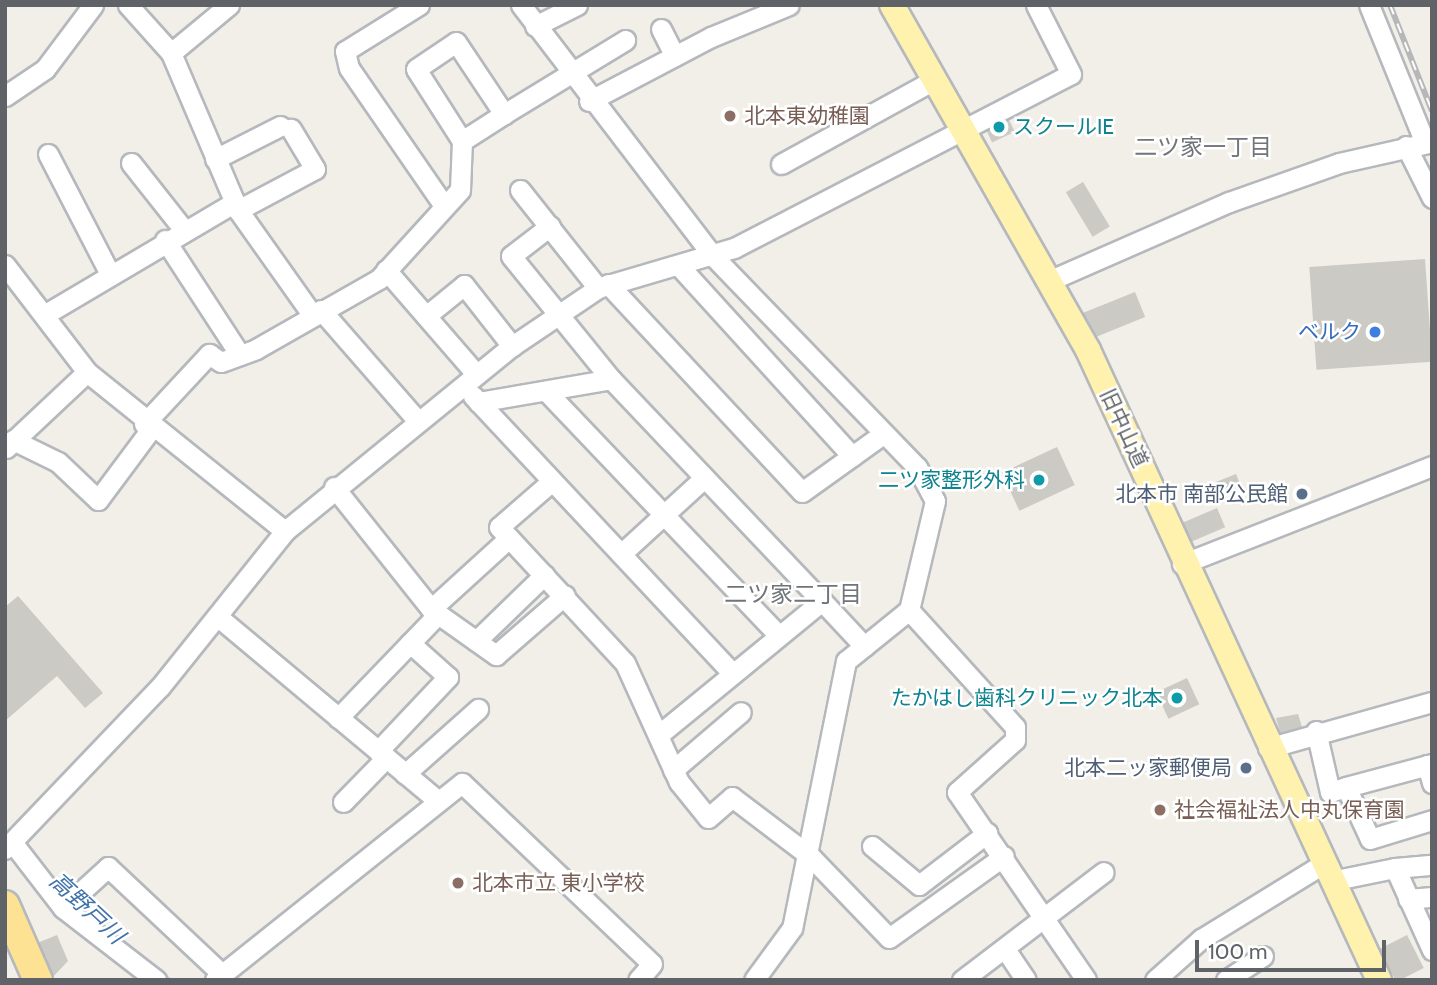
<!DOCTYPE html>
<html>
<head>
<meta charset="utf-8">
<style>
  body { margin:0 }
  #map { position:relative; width:1437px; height:985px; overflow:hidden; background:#f1efe8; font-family:Cabin,"Noto Sans JP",sans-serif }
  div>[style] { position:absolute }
  .stream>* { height:3.5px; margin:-1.75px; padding:0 1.75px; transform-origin:1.75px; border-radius:1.75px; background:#aadaff }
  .building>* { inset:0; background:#cccac5; transform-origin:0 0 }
  .roads { filter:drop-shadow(2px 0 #b5b8bc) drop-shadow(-2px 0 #b5b8bc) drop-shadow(0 2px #b5b8bc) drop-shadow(0 -2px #b5b8bc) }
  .minor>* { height:19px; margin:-9.5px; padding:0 9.5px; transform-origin:9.5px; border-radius:9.5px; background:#fff }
  .major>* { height:24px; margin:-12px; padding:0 12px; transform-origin:12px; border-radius:12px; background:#fff2af }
  .highway>* { height:28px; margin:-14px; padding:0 14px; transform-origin:14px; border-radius:14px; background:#fde293 }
  .rail>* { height:6px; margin-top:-3px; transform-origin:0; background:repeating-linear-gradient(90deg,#fff 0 10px,#b6b7b8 0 20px); box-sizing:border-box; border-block:2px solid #b6b7b8 }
  .dots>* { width:19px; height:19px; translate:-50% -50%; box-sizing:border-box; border:4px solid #fff; border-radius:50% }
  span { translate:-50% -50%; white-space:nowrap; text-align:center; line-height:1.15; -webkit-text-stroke:5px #fff; paint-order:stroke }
  .education-label { font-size:21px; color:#785e54 }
  .left { translate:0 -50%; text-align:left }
  .culture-label { font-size:21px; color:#0d838f }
  .right { translate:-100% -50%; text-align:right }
  .shop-label { font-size:21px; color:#366cbe }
  .street-label { font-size:21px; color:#5f6368 }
  .service-label { font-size:21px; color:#4e5e75 }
  .neighbourhood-label { font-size:23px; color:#70757a }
  .water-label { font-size:23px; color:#4174aa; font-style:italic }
  .frame { position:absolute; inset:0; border:7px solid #5f6368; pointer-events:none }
  .scale { position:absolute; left:1195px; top:940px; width:191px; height:32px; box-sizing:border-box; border:4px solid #5f6368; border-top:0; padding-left:9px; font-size:21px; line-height:24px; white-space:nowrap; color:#5f6368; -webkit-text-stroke:5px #fff; paint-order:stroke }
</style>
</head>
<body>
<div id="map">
  <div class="stream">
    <div style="left:24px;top:845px;width:68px;rotate:48.6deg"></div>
    <div style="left:77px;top:904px;width:72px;rotate:39.4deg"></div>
    <div style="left:161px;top:972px;width:12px;rotate:42deg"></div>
  </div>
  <div class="building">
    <div style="left:1005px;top:111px;width:23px;height:25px;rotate:65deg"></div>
    <div style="left:1083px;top:182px;width:52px;height:20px;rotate:59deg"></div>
    <div style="left:1425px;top:259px;width:103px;height:116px;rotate:86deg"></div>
    <div style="left:1135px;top:292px;width:27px;height:57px;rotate:68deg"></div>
    <div style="left:1057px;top:447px;width:42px;height:61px;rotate:65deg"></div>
    <div style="left:1236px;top:474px;width:11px;height:23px;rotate:68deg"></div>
    <div style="left:1217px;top:508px;width:21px;height:40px;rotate:67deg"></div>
    <div style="clip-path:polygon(18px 596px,103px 693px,85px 708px,57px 676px,5px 721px,5px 607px)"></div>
    <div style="left:1187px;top:678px;width:29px;height:34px;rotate:65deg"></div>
    <div style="clip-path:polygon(1298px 714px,1303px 730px,1281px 735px,1276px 718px)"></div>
    <div style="clip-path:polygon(57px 935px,68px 961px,51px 979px,37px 943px)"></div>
    <div style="left:1407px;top:935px;width:37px;height:31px;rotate:63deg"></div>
  </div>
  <div class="roads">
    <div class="minor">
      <div style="left:128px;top:5px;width:64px;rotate:48.1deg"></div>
      <div style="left:229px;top:5px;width:75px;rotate:140.4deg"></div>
      <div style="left:171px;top:53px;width:171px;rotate:66.9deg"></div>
      <div style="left:238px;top:210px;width:130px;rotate:54.7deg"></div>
      <div style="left:419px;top:5px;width:87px;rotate:148.1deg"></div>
      <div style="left:345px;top:51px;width:17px;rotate:77deg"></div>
      <div style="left:349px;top:68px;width:164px;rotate:55.4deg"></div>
      <div style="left:521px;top:5px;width:316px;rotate:52.6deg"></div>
      <div style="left:713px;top:256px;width:293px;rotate:46deg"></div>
      <div style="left:917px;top:467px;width:38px;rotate:62deg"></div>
      <div style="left:935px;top:501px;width:112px;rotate:103.4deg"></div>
      <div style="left:909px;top:610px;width:81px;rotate:141deg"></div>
      <div style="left:846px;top:661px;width:272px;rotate:101.4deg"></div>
      <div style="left:792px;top:928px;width:64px;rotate:126.2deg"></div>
      <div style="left:1369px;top:5px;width:149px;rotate:67.9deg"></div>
      <div style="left:535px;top:26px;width:47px;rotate:-26.6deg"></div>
      <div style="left:661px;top:29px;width:30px;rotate:63deg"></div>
      <div style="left:5px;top:96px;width:48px;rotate:-34deg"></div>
      <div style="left:45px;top:69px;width:80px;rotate:-53.1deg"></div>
      <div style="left:589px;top:101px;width:138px;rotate:-27.7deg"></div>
      <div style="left:711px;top:37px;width:84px;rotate:-22.3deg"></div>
      <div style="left:504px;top:114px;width:142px;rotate:-31.4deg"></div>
      <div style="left:1406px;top:146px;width:58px;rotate:63.4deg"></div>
      <div style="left:48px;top:154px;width:135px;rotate:62.7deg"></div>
      <div style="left:215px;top:159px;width:73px;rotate:-26.9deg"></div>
      <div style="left:131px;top:163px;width:85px;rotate:51.7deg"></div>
      <div style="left:781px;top:164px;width:175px;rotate:-28.8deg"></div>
      <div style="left:520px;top:190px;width:125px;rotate:51.5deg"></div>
      <div style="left:238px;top:210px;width:87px;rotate:-28deg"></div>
      <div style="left:315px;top:169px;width:47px;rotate:-121deg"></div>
      <div style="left:550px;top:226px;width:49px;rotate:142.4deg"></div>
      <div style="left:511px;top:256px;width:159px;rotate:50.9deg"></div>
      <div style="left:165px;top:240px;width:137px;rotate:56.9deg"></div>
      <div style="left:5px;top:265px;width:135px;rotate:52.5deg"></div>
      <div style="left:87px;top:372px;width:254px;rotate:38.8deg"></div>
      <div style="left:680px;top:267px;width:256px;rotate:47.7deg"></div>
      <div style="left:386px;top:270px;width:138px;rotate:49.1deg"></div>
      <div style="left:1051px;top:280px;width:194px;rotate:-23.7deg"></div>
      <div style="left:1229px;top:202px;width:117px;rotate:-19.5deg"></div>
      <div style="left:1339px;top:163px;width:95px;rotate:-12.7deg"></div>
      <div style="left:608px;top:284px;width:284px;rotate:47deg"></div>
      <div style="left:802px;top:492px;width:100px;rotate:-35.6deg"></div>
      <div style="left:321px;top:310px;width:146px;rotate:48.9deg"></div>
      <div style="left:44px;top:315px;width:222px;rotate:-30.6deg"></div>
      <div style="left:426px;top:316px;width:49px;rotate:-39.2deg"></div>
      <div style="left:464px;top:285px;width:78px;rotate:51.8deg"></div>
      <div style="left:546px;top:391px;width:337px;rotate:46.4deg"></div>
      <div style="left:473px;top:396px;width:379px;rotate:46.9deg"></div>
      <div style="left:478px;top:402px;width:135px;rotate:-9.8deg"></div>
      <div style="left:611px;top:379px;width:306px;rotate:46.5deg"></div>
      <div style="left:822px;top:601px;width:212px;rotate:140.7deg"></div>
      <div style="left:144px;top:424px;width:96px;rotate:-47.1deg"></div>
      <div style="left:209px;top:354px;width:14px;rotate:34deg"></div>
      <div style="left:221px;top:362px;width:37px;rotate:-20deg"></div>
      <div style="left:256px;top:349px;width:142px;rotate:-29.6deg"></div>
      <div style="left:379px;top:279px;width:120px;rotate:-47.7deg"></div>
      <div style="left:460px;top:190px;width:49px;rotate:-87.7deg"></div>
      <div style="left:462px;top:141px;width:85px;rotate:-122.6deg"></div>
      <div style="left:416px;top:69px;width:48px;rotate:-34deg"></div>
      <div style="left:456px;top:42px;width:87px;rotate:56.3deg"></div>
      <div style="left:504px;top:114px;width:50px;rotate:147.3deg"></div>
      <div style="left:13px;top:440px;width:50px;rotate:26.1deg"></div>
      <div style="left:58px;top:462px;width:55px;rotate:43.5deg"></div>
      <div style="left:98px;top:500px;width:89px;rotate:-53.3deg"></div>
      <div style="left:6px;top:448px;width:111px;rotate:-43.2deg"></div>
      <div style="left:552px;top:481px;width:70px;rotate:139deg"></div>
      <div style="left:499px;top:527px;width:185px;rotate:47.2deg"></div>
      <div style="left:625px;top:663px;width:131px;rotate:65.6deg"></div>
      <div style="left:679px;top:782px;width:46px;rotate:51.1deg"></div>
      <div style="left:708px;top:818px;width:32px;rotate:-41deg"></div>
      <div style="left:732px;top:797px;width:99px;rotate:37.2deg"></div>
      <div style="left:811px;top:857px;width:112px;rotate:46.1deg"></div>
      <div style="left:889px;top:938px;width:141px;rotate:-35.5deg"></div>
      <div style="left:334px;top:487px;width:156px;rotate:51.5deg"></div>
      <div style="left:431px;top:609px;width:80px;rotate:35.3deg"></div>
      <div style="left:496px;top:655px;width:91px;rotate:-41deg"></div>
      <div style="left:621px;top:554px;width:113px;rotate:-42.5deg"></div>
      <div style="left:1182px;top:564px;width:269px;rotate:-21.4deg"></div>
      <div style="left:822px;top:601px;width:62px;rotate:47deg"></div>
      <div style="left:431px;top:609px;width:104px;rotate:-42.3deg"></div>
      <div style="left:909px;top:610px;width:158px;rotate:47.8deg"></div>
      <div style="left:1015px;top:727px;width:13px;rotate:90deg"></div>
      <div style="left:1015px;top:740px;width:78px;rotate:138.1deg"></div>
      <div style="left:957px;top:792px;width:228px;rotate:55.5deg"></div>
      <div style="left:217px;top:616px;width:287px;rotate:39.9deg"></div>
      <div style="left:476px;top:641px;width:95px;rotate:-44.1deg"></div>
      <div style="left:338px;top:718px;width:144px;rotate:-46.1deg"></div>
      <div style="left:1316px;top:731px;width:63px;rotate:77.1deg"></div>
      <div style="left:1330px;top:792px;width:17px;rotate:-17deg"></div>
      <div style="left:1268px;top:748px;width:170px;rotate:-15.7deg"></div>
      <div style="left:378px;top:751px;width:102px;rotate:-46.6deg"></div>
      <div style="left:448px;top:677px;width:51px;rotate:-138.2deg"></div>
      <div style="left:1432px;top:764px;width:89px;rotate:165deg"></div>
      <div style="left:1346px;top:787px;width:57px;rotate:65.2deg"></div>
      <div style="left:1370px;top:839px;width:65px;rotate:-17deg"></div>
      <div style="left:1427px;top:765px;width:19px;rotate:74deg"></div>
      <div style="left:673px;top:770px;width:89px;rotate:-40.5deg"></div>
      <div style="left:405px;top:774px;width:98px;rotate:-41.7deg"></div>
      <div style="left:343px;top:802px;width:62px;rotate:-45.7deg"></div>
      <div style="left:12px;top:842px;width:83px;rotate:52.3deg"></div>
      <div style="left:63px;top:908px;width:118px;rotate:37.7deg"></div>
      <div style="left:872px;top:846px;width:61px;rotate:39.7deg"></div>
      <div style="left:919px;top:885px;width:86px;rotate:-37.4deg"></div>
      <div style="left:5px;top:849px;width:224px;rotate:-46.3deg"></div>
      <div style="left:160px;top:687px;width:200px;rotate:-51.3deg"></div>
      <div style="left:285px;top:531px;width:293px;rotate:-39.2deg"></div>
      <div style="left:512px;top:346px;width:104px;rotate:-34deg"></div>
      <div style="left:598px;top:288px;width:142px;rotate:-16.4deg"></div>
      <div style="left:734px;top:248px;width:379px;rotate:-27.3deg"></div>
      <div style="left:1071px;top:74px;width:77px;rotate:-116.9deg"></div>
      <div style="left:1395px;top:868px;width:37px;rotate:-5deg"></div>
      <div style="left:1331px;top:881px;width:65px;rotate:-11.5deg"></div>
      <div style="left:1395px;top:868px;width:90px;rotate:65.7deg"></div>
      <div style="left:1408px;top:899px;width:24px;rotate:-5deg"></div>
      <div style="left:63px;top:908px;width:61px;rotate:-42.3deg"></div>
      <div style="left:108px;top:867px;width:155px;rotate:43.2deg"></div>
      <div style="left:1005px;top:949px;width:37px;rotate:56deg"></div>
      <div style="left:215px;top:980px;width:316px;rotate:-38.6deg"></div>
      <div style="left:462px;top:783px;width:262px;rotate:43.6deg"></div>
      <div style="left:652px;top:964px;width:21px;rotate:131deg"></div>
      <div style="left:962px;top:980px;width:178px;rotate:-37.3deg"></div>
      <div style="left:1155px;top:980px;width:62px;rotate:-41.7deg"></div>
      <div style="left:1201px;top:939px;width:143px;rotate:-31.6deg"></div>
      <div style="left:1226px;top:980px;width:44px;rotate:-33deg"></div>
    </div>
    <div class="major">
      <div style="left:892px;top:5px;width:397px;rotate:60.4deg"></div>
      <div style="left:1088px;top:350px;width:694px;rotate:65.21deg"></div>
    </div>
    <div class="highway">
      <div style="left:5px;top:905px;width:82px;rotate:66.3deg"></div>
    </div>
  </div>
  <div class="rail">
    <div style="left:1390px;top:5px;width:114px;rotate:68.4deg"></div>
  </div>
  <div class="dots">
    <div style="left:730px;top:116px;background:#8d6e63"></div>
    <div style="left:999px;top:127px;background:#0f9aa8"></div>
    <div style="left:1375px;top:332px;background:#3f7fe0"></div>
    <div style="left:1039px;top:480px;background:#0f9aa8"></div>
    <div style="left:1302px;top:494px;background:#5c6f8a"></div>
    <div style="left:1177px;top:698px;background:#0f9aa8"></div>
    <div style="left:1246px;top:768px;background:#5c6f8a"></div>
    <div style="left:1160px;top:810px;background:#8d6e63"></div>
    <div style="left:458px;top:883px;background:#8d6e63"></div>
  </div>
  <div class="education-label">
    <span class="left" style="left:744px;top:116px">北本東幼稚園</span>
    <span class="left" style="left:1174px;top:810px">社会福祉法人中丸保育園</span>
    <span class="left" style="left:472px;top:883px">北本市立 東小学校</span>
  </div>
  <div class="culture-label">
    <span class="left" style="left:1013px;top:127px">スクールIE</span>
    <span class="right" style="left:1025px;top:480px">二ツ家整形外科</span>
    <span class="right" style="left:1163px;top:698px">たかはし歯科クリニック北本</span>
  </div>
  <div class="shop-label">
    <span class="right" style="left:1361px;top:332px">ベルク</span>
  </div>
  <div class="street-label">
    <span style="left:1124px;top:428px;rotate:65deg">旧中山道</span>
  </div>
  <div class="service-label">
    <span class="right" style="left:1288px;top:494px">北本市 南部公民館</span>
    <span class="right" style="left:1232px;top:768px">北本二ッ家郵便局</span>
  </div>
  <div class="neighbourhood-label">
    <span style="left:1203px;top:147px">二ツ家一丁目</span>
    <span style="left:793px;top:594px">二ツ家二丁目</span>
  </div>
  <div class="water-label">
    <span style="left:87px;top:908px;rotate:43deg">高野戸川</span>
  </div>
  <div class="frame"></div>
  <div class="scale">100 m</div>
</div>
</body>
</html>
